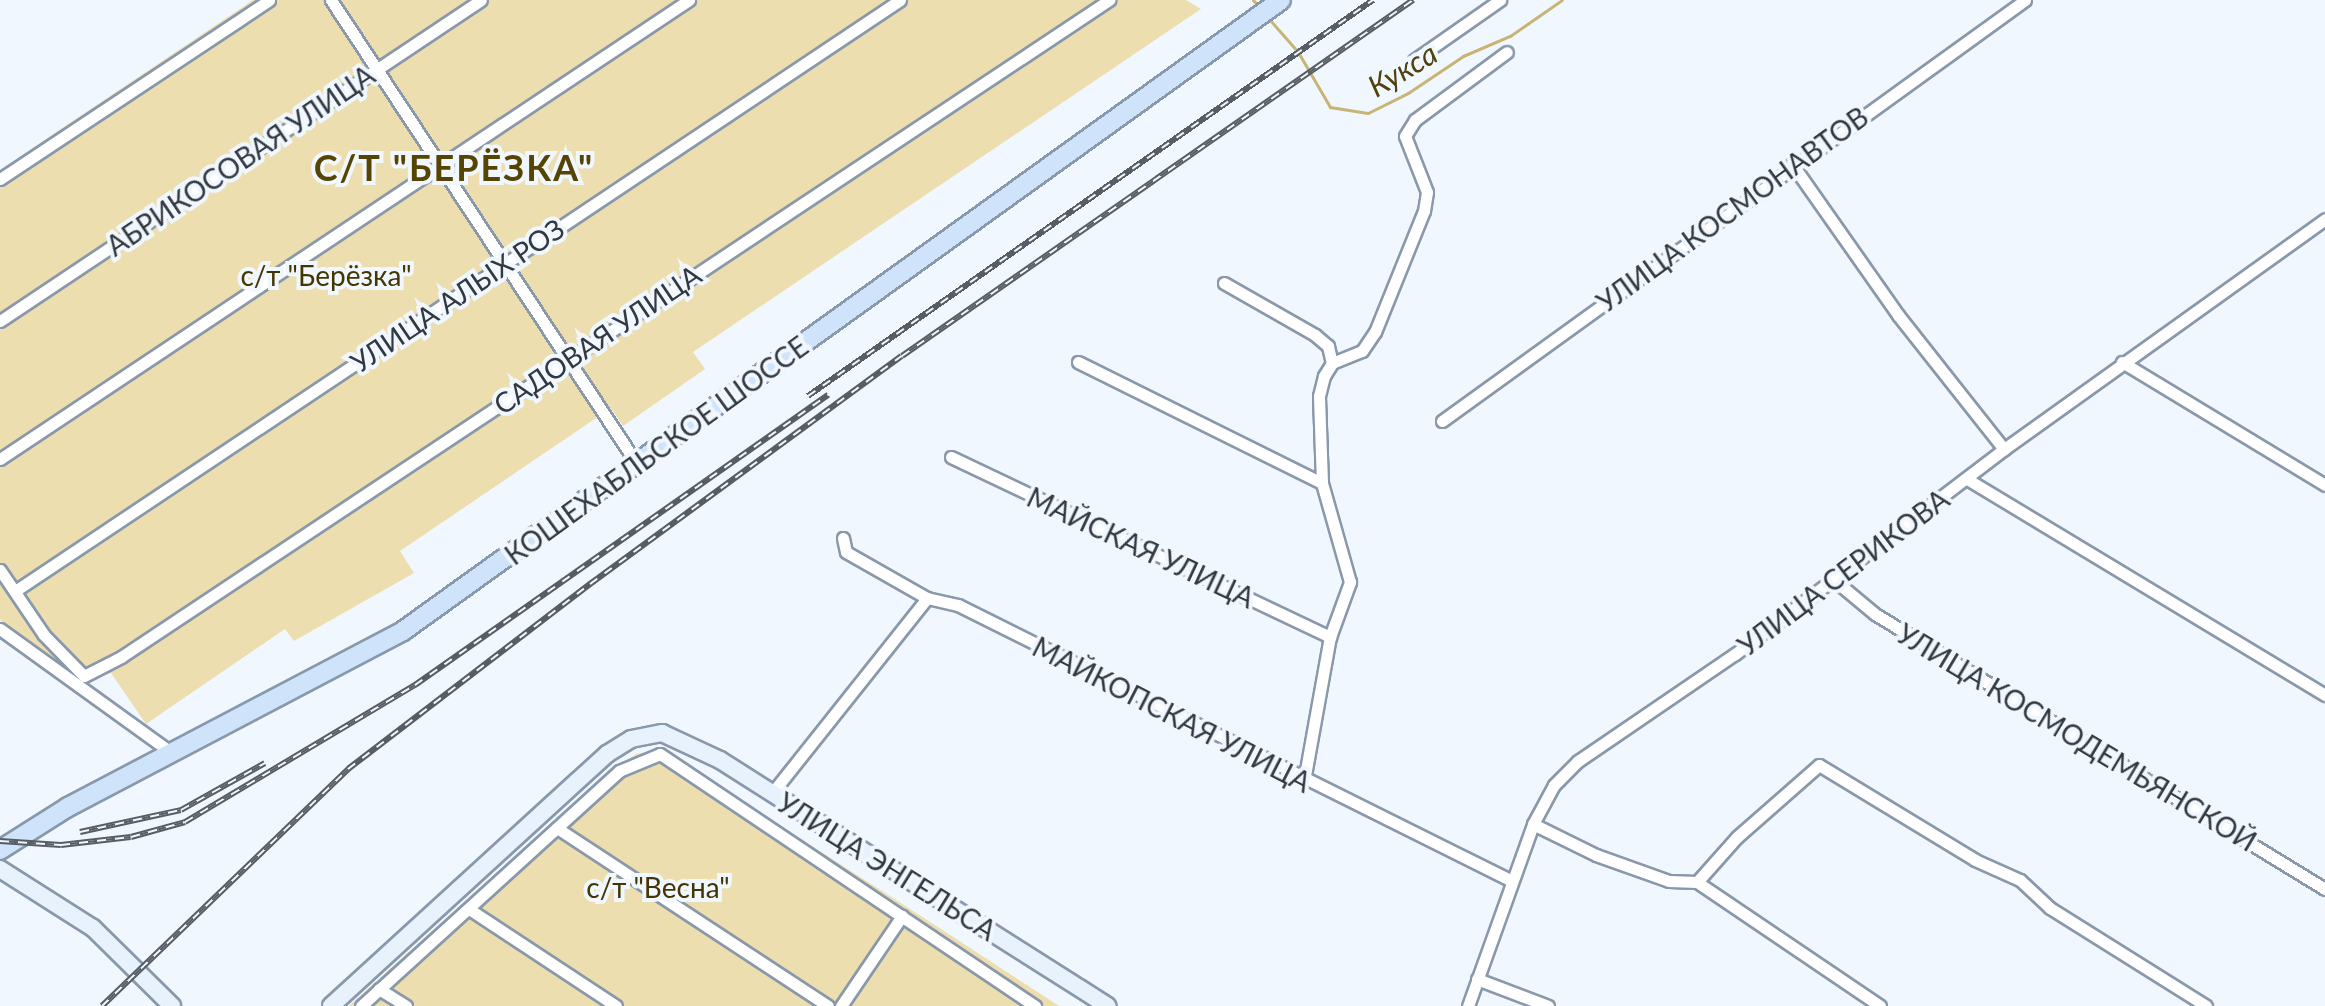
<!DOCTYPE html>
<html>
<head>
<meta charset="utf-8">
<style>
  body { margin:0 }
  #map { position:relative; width:2325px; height:1006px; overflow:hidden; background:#f0f7fe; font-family:Lato,sans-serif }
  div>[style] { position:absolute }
  .green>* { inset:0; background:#eddeaf }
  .stream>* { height:3px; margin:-1.5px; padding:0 1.5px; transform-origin:1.5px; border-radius:1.5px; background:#c8b474 }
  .roads { filter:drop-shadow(2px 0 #8998aa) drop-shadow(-2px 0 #8998aa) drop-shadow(0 2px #8998aa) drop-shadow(0 -2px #8998aa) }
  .street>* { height:11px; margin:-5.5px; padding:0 5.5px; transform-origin:5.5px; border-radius:5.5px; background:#fff }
  .secondary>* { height:16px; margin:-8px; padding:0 8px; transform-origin:8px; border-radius:8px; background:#e7f2fd }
  .primary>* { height:18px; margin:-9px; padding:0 9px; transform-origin:9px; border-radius:9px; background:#cfe4fb }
  .rail>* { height:6px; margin-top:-3px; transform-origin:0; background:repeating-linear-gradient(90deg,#f0f7fe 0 9px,#575d65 0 18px); box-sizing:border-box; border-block:2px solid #575d65 }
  span { translate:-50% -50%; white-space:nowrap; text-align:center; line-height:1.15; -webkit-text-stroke:8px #f0f7fe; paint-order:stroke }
  .street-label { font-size:28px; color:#323840 }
  .park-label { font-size:28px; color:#443600 }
  .water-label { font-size:30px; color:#50410d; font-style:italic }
  .district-label { font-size:36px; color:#564502; font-weight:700; letter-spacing:2px }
</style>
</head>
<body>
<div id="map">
  <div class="green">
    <div style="clip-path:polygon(253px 0,1186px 0,1201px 9px,693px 352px,705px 369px,623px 426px,611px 408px,400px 551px,414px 573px,294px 641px,285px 629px,146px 724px,111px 673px,82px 680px,0 620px,0 170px)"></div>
    <div style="clip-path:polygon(661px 749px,924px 918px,1059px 1006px,349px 1006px,605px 775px,636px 754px)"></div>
  </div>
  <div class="stream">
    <div style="left:1253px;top:0;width:9px;rotate:49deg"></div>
    <div style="left:1269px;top:19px;width:44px;rotate:48.7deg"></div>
    <div style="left:1298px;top:52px;width:64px;rotate:59.8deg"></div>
    <div style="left:1330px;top:107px;width:38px;rotate:9deg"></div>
    <div style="left:1368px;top:113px;width:45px;rotate:-26.6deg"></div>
    <div style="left:1408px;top:93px;width:66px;rotate:-33.9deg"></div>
    <div style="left:1463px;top:56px;width:51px;rotate:-23.1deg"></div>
    <div style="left:1510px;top:36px;width:63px;rotate:-34.7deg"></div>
  </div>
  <div class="roads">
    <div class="street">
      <div style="left:331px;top:0;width:556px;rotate:56.6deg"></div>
      <div style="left:1414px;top:60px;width:105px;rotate:-34.9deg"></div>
      <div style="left:1792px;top:164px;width:184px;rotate:54.9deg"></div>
      <div style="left:1898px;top:315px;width:171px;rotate:51.7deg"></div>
      <div style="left:0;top:179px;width:323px;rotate:-33.6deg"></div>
      <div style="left:1224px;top:283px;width:105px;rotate:29.7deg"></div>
      <div style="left:1315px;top:335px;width:17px;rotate:40deg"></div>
      <div style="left:1328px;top:346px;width:17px;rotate:77deg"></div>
      <div style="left:0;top:321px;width:578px;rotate:-33.72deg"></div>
      <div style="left:1078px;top:362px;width:272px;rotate:26.4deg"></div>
      <div style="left:2122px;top:362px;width:237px;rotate:31.2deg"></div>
      <div style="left:1442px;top:421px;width:719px;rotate:-35.83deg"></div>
      <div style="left:951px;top:457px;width:420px;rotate:25.4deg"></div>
      <div style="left:0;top:459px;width:828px;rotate:-33.67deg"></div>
      <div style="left:1967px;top:479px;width:418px;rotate:31.1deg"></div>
      <div style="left:843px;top:538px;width:14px;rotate:78deg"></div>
      <div style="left:846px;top:552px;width:93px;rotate:29.6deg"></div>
      <div style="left:927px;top:598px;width:32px;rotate:13deg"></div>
      <div style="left:958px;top:605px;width:619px;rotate:26.48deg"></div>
      <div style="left:0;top:570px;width:78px;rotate:55.9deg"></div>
      <div style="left:44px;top:635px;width:57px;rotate:45.7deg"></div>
      <div style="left:1833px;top:579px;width:55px;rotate:39.8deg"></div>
      <div style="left:1875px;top:614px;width:527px;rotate:31.43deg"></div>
      <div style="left:15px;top:591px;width:1064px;rotate:-33.73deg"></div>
      <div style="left:0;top:629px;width:212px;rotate:35.8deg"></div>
      <div style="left:84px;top:676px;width:42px;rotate:-27.2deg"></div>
      <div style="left:121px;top:657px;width:1187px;rotate:-33.62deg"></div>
      <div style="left:1304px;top:781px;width:146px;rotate:-79.8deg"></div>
      <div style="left:1330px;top:637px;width:59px;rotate:-70deg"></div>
      <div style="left:1350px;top:582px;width:103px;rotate:-105.8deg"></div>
      <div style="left:1322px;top:483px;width:87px;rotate:-92deg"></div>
      <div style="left:1319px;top:396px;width:21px;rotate:-76deg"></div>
      <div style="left:1324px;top:376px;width:15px;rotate:-58deg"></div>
      <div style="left:1332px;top:363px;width:32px;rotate:-22deg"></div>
      <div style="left:1362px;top:351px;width:23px;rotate:-56deg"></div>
      <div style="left:1375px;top:332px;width:131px;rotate:-68deg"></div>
      <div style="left:1424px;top:211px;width:19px;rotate:-81deg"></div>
      <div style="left:1427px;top:192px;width:60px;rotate:-111.4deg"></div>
      <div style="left:1405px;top:136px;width:19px;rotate:-58deg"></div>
      <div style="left:1415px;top:120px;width:114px;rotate:-36.5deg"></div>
      <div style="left:772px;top:793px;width:249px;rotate:-51.5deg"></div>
      <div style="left:1533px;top:824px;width:70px;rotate:26.2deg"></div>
      <div style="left:1596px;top:855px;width:77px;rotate:19.6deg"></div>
      <div style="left:1669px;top:881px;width:28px;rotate:2deg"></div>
      <div style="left:1697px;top:882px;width:221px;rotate:34.1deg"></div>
      <div style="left:557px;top:828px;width:324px;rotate:33.3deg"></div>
      <div style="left:1697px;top:882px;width:60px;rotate:-48.4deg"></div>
      <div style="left:1737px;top:837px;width:109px;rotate:-41.3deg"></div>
      <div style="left:1819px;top:765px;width:183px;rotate:31.3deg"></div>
      <div style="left:1975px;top:860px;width:49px;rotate:24deg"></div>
      <div style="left:2020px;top:880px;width:41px;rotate:43deg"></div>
      <div style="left:2050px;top:908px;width:184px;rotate:32.1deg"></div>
      <div style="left:469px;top:909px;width:176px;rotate:33.4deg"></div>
      <div style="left:1477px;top:979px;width:76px;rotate:20.8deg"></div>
      <div style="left:379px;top:989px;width:32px;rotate:32deg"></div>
      <div style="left:361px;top:1006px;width:349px;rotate:-42.3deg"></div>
      <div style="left:619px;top:771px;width:44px;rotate:-22.5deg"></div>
      <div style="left:660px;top:754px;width:452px;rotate:33.9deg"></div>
      <div style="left:841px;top:1006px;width:109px;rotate:-55.9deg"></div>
      <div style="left:1468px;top:1006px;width:193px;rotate:-70.3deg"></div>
      <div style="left:1533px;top:824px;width:44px;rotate:-61.7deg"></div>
      <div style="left:1554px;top:785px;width:34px;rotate:-45deg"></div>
      <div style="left:1578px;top:761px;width:190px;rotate:-34.3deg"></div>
      <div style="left:1735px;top:654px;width:338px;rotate:-37.3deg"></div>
      <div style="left:2004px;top:449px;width:395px;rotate:-35.6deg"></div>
    </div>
    <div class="secondary">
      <div style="left:0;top:869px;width:110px;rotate:32.4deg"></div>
      <div style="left:93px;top:928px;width:111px;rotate:44.6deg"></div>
      <div style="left:331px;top:1006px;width:374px;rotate:-42.4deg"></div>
      <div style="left:607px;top:754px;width:28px;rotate:-32deg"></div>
      <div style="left:631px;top:739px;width:32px;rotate:-11deg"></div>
      <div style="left:662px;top:733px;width:64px;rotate:25deg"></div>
      <div style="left:720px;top:760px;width:459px;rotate:32.4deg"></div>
    </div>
    <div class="primary">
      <div style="left:0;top:850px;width:80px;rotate:-32.3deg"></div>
      <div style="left:68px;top:807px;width:378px;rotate:-27.7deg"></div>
      <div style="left:403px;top:631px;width:1081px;rotate:-35.7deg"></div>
    </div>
  </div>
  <div class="rail">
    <div style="left:808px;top:396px;width:690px;rotate:-35.03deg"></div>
    <div style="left:80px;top:832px;width:103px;rotate:-12.3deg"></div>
    <div style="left:181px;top:810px;width:96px;rotate:-29.2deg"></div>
    <div style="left:0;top:841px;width:61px;rotate:3.8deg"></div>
    <div style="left:61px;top:845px;width:70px;rotate:-6.5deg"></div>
    <div style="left:131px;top:837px;width:56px;rotate:-15.5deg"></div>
    <div style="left:185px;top:822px;width:268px;rotate:-30.8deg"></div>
    <div style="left:415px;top:685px;width:505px;rotate:-35.08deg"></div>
    <div style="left:102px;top:1006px;width:342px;rotate:-43.9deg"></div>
    <div style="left:348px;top:769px;width:305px;rotate:-37.4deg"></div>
    <div style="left:590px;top:584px;width:386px;rotate:-36.2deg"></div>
    <div style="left:902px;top:356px;width:623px;rotate:-34.86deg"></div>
  </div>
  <div class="street-label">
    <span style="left:240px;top:160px;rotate:-34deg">АБРИКОСОВАЯ УЛИЦА</span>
    <span style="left:1732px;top:209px;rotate:-36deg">УЛИЦА КОСМОНАВТОВ</span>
    <span style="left:457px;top:295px;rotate:-34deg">УЛИЦА АЛЫХ РОЗ</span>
    <span style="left:597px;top:339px;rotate:-34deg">САДОВАЯ УЛИЦА</span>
    <span style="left:656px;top:450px;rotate:-36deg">КОШЕХАБЛЬСКОЕ ШОССЕ</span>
    <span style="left:1141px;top:547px;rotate:25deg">МАЙСКАЯ УЛИЦА</span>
    <span style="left:1843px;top:572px;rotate:-37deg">УЛИЦА СЕРИКОВА</span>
    <span style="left:1172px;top:714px;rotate:27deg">МАЙКОПСКАЯ УЛИЦА</span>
    <span style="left:2077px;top:737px;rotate:31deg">УЛИЦА КОСМОДЕМЬЯНСКОЙ</span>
    <span style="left:887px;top:866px;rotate:32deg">УЛИЦА ЭНГЕЛЬСА</span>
  </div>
  <div class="park-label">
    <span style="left:326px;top:275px">с/т "Берёзка"</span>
    <span style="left:658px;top:887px">с/т "Весна"</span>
  </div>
  <div class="water-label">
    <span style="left:1402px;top:69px;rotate:-31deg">Кукса</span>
  </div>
  <div class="district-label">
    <span style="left:454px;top:168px">С/Т "БЕРЁЗКА"</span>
  </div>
</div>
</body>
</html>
